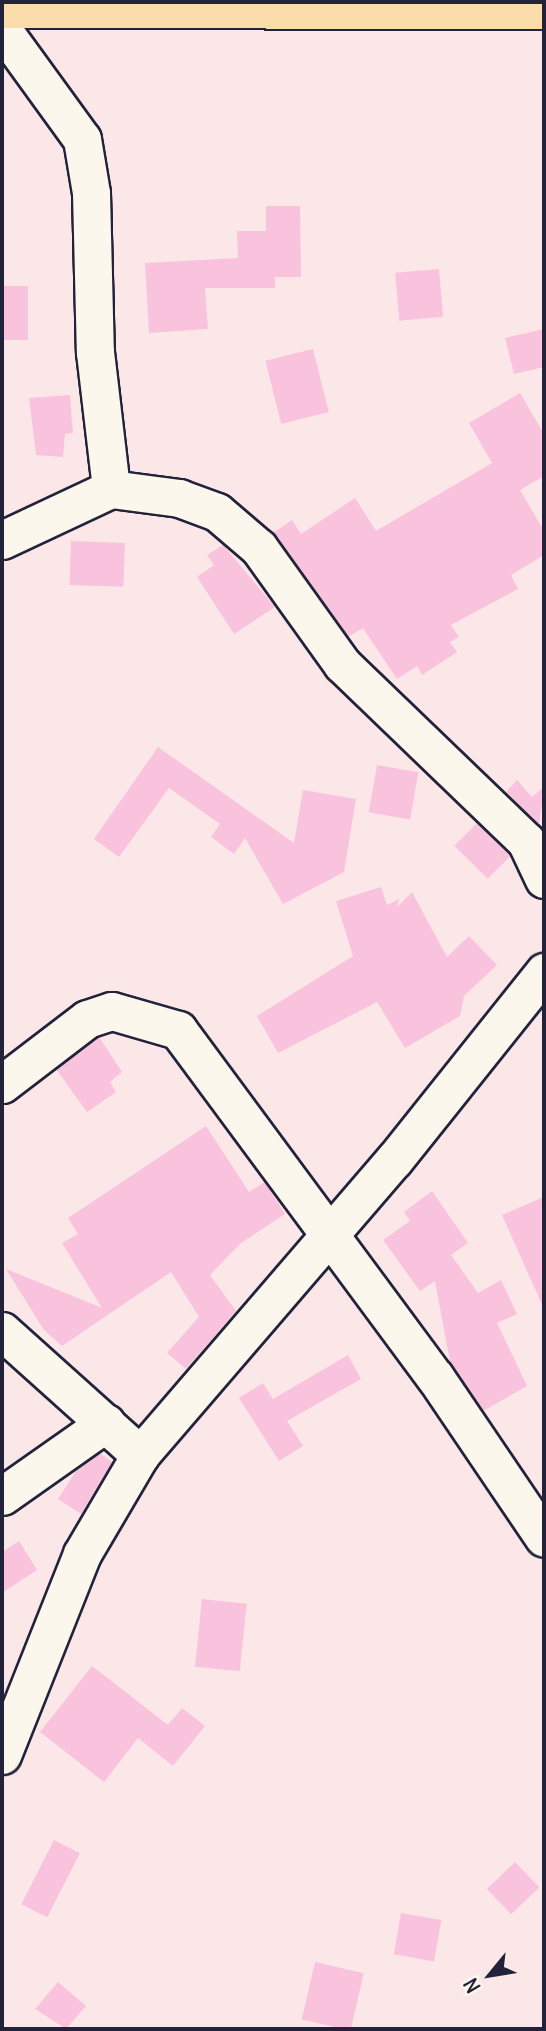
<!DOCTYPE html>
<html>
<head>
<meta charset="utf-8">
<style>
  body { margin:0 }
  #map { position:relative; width:546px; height:2031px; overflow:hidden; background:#fbe7e8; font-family:Delius,sans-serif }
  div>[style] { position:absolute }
  .building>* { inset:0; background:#fac3dd; transform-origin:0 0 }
  .roads { filter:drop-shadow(2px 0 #22223b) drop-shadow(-2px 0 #22223b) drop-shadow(0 2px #22223b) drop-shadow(0 -2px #22223b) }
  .minor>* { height:37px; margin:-18.5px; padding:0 18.5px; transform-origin:18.5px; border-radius:18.5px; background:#fbf7ec }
  .major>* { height:38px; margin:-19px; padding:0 19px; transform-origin:19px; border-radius:19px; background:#fbdcab }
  span { translate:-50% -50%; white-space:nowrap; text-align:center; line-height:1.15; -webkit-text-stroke:5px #fbf7ec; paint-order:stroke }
  .frame { position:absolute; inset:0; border:4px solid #22223b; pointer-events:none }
  .north { position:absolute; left:455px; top:1940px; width:70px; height:70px; -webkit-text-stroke:5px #fbf7ec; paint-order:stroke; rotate:240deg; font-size:19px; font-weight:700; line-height:28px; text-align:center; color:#22223b }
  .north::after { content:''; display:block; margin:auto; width:24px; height:32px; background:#22223b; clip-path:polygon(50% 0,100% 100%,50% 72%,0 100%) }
</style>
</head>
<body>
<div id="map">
  <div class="building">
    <div style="clip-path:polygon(266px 206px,300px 206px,301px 277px,275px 277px,275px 288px,205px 288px,208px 329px,149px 333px,145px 263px,238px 258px,237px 231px,266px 231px)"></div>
    <div style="left:439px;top:269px;width:48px;height:44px;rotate:85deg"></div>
    <div style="left:2px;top:286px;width:26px;height:54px"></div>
    <div style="clip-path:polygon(544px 329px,544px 367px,514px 374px,505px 338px)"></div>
    <div style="left:313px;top:349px;width:65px;height:49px;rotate:76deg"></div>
    <div style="clip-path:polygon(520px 393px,544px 434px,544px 476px,520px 490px,544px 531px,544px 555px,511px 575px,518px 589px,451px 625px,459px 637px,450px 642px,457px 652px,422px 675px,417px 666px,397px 679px,363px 628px,348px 637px,273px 533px,292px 520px,301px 534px,355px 498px,376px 531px,492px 463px,469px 423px)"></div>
    <div style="clip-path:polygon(70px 395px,73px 433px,65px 434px,63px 457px,36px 455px,29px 398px)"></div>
    <div style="left:71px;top:541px;width:54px;height:44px;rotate:2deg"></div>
    <div style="clip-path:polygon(223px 545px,275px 607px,234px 634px,197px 577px,214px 565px,207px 555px)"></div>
    <div style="clip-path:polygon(158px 747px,294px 843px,303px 790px,356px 799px,344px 872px,283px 904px,245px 838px,234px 854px,211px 837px,220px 824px,169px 788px,119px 857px,94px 839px)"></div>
    <div style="left:377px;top:765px;width:42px;height:48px;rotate:10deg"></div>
    <div style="clip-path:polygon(517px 780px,532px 797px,544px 787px,539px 824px,506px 792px)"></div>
    <div style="left:477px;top:823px;width:47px;height:32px;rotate:45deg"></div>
    <div style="clip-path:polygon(381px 887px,387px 905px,399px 899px,397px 907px,412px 892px,447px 957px,469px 936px,497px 965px,464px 996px,460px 1016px,405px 1048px,377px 1002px,278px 1053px,257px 1016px,353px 956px,336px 901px)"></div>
    <div style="clip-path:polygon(99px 1037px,122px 1072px,110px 1082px,116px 1092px,87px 1112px,56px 1069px)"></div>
    <div style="clip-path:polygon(206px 1126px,249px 1192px,265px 1182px,285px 1214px,241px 1243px,210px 1275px,236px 1311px,186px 1369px,167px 1353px,199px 1317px,171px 1272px,62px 1346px,44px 1330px,6px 1269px,102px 1308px,62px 1243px,78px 1234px,68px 1218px)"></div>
    <div style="clip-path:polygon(432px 1191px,468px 1243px,451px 1255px,478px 1293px,501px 1280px,517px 1314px,497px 1323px,527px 1386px,483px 1411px,450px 1362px,435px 1281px,420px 1291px,383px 1240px,410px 1221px,404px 1212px)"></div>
    <div style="clip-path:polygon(544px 1197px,544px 1309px,502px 1215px)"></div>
    <div style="clip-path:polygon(348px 1355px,361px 1379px,287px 1421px,303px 1446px,279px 1461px,239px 1398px,263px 1383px,273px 1399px)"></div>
    <div style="clip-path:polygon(99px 1453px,112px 1462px,81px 1514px,58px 1499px,78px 1468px)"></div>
    <div style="clip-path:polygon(19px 1541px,37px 1570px,2px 1593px,2px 1552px)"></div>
    <div style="left:202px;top:1599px;width:45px;height:68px;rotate:6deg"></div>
    <div style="clip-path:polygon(92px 1666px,168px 1725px,182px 1708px,205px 1726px,173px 1766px,138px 1738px,104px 1782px,40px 1732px)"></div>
    <div style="left:54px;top:1840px;width:29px;height:72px;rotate:27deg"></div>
    <div style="left:515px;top:1862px;width:35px;height:39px;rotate:46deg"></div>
    <div style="left:401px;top:1913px;width:41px;height:42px;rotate:10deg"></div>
    <div style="left:315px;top:1962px;width:50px;height:59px;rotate:13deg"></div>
    <div style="clip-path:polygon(58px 1982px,86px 2006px,66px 2029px,35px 2009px)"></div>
  </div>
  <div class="roads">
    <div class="minor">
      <div style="left:2px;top:29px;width:136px;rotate:54deg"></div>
      <div style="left:82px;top:139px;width:55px;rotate:80.5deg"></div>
      <div style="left:91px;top:193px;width:159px;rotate:88.6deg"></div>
      <div style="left:95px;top:352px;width:138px;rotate:83.3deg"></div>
      <div style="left:2px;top:540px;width:120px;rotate:-25.1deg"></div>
      <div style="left:111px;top:489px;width:69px;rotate:7.5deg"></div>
      <div style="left:179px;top:498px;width:40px;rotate:20.2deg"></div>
      <div style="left:217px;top:512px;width:55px;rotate:40.6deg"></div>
      <div style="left:259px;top:548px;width:143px;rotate:54.4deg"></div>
      <div style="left:342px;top:664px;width:255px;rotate:43.9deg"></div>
      <div style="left:526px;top:841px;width:42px;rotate:64.7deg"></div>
      <div style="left:2px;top:1084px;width:107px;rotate:-37.4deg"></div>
      <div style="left:87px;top:1019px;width:26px;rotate:-18deg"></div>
      <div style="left:112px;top:1011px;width:69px;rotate:16.1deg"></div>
      <div style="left:178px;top:1030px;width:432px;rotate:53.5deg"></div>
      <div style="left:435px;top:1377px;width:194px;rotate:55.9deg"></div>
      <div style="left:2px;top:1331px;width:186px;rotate:41.9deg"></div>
      <div style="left:2px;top:1496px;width:127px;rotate:-35.1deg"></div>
      <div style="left:2px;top:1755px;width:216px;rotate:-68.3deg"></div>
      <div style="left:82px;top:1554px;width:115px;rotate:-59.6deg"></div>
      <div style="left:140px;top:1455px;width:389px;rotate:-49.3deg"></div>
      <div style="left:394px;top:1160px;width:241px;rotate:-51.4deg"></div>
    </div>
    <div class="major">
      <div style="left:2px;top:9px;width:542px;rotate:0.11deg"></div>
    </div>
  </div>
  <div class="frame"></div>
  <div class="north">N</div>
</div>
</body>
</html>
